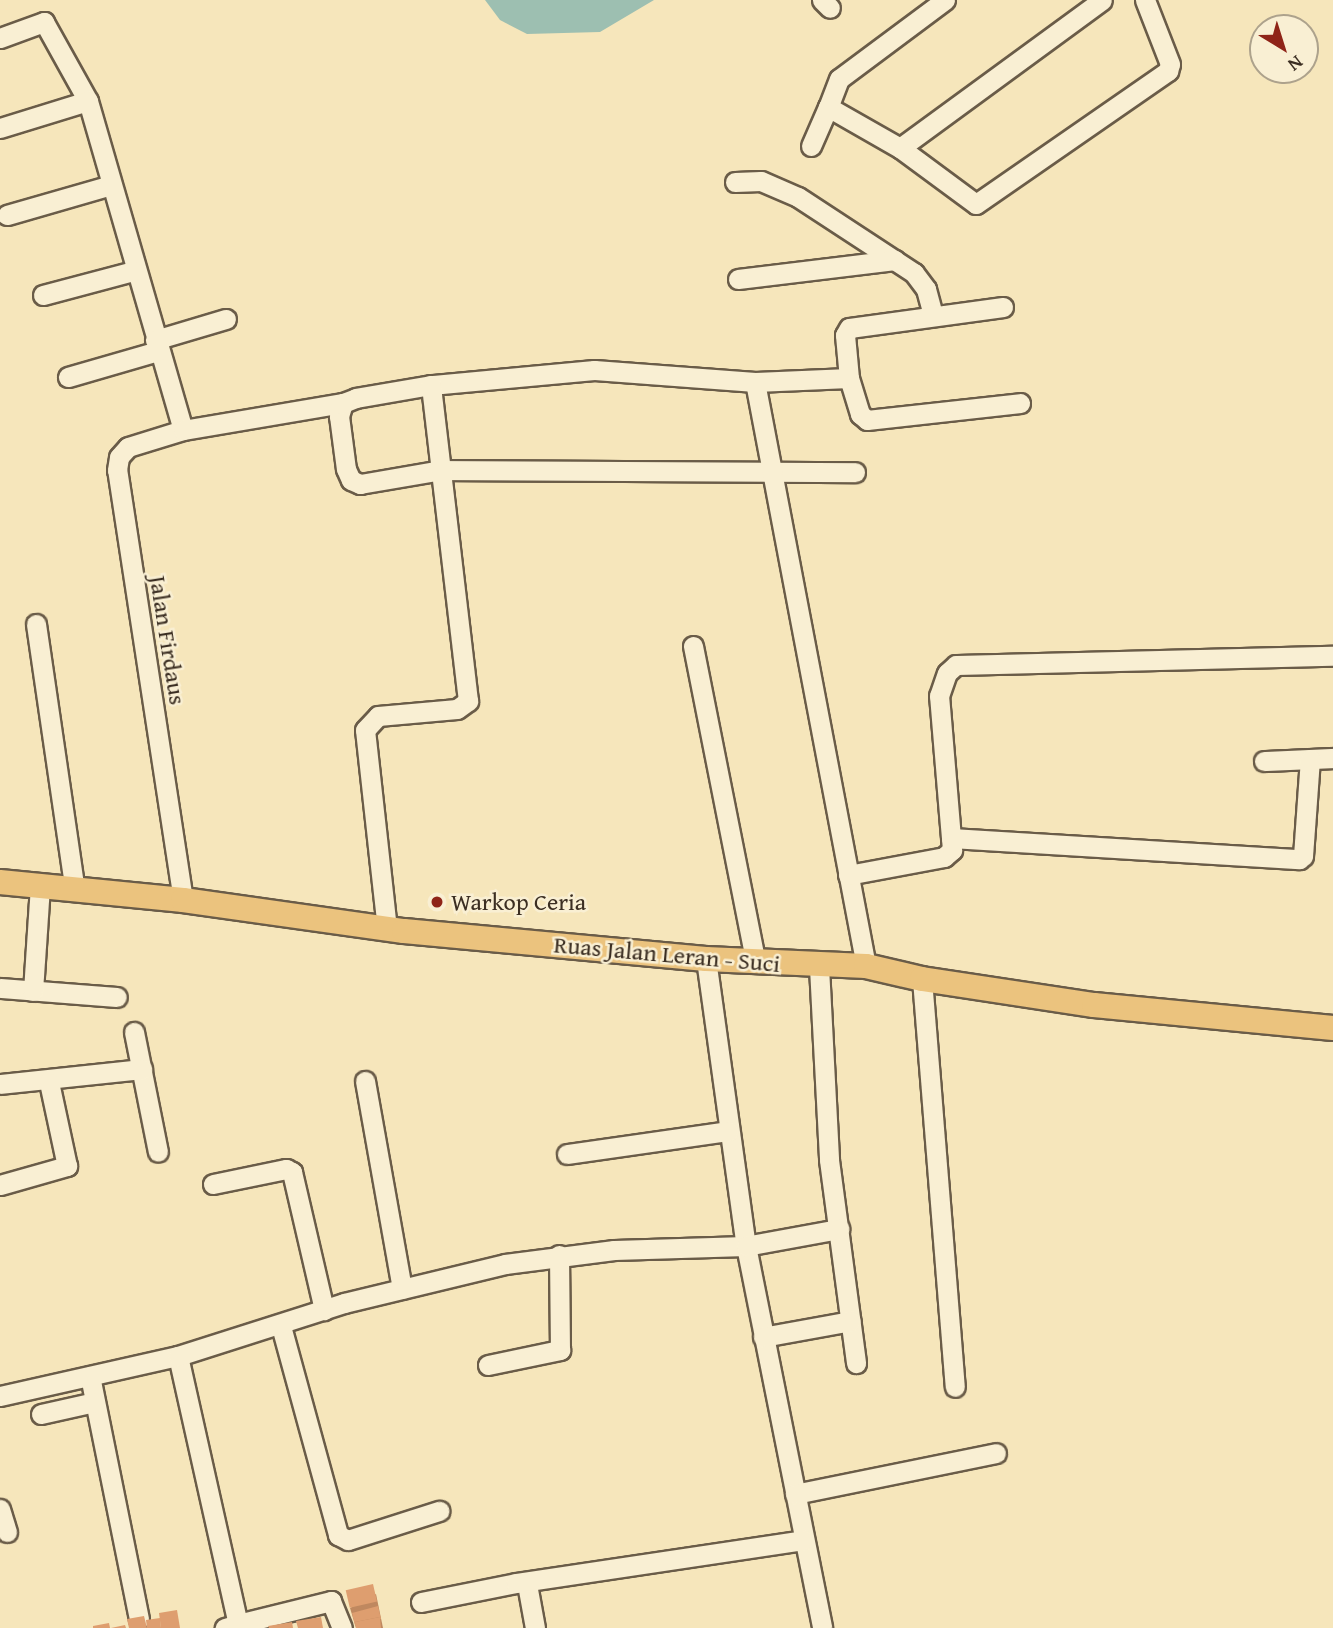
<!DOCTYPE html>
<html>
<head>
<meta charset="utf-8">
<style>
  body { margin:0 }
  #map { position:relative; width:1333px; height:1628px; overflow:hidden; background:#f6e6bb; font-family:"Gentium Book Plus",serif }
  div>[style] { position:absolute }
  .water>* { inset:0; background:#9dbfb1 }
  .roads { filter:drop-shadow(2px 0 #6a5c48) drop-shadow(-2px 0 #6a5c48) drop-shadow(0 2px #6a5c48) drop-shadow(0 -2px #6a5c48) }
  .minor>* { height:19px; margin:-9.5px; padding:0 9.5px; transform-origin:9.5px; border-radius:9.5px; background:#f9efd3 }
  .major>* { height:24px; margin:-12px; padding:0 12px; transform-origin:12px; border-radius:12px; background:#ebc37e }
  .wall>* { inset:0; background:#bf885f }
  .building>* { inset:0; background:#de9e6f; transform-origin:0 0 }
  .dots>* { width:19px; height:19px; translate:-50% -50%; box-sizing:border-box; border:4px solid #f9efd3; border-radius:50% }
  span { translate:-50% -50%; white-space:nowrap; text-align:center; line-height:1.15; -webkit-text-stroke:5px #f9efd3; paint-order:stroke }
  .street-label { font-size:24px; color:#3b2e22 }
  .poi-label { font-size:24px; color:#3b2e22 }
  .left { translate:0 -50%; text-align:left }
  .north { position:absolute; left:1249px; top:14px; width:70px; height:70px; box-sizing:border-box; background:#f9efd3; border:2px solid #ada28c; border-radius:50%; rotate:142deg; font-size:19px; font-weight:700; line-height:28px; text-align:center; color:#3b2e22 }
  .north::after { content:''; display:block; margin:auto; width:24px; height:32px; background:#8f2418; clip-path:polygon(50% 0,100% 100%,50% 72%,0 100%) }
</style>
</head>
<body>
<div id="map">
  <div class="water">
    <div style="clip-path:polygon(485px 0,654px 0,600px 32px,527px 34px,500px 20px)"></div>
  </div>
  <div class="roads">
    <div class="minor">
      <div style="left:822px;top:0;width:11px;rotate:45deg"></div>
      <div style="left:945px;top:0;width:132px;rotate:143.3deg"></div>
      <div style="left:839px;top:79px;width:30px;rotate:111deg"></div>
      <div style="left:828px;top:107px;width:83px;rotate:29.7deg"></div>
      <div style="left:900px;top:148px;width:94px;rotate:36.4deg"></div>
      <div style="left:976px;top:204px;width:234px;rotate:-34.7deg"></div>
      <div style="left:1168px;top:71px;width:7px;rotate:-74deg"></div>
      <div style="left:1170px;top:64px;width:69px;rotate:-111.3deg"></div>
      <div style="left:0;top:38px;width:47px;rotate:-20deg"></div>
      <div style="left:44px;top:22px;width:90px;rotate:60.9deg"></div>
      <div style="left:88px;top:101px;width:342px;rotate:73.9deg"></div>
      <div style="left:0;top:128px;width:92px;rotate:-17.1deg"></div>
      <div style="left:811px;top:146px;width:43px;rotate:-66.4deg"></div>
      <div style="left:900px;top:148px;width:250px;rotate:-36.2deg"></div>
      <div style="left:735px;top:182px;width:26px;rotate:-2deg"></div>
      <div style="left:761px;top:181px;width:40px;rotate:23.4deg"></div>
      <div style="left:798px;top:197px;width:139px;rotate:33.2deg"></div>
      <div style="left:914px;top:273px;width:20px;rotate:53deg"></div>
      <div style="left:926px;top:289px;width:28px;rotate:75deg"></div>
      <div style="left:7px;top:215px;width:108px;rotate:-16.1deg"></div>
      <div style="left:738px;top:279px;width:158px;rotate:-6.9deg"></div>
      <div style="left:43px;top:295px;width:93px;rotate:-14.9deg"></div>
      <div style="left:1003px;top:307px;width:155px;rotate:172.2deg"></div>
      <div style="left:849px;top:328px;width:8px;rotate:120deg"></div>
      <div style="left:845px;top:335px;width:43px;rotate:84.7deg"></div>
      <div style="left:849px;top:378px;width:38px;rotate:73deg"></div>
      <div style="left:860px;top:414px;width:9px;rotate:41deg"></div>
      <div style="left:867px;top:420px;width:154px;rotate:-6.3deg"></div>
      <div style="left:155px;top:340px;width:74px;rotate:-16.5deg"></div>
      <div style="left:68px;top:377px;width:94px;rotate:-16.1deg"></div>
      <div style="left:849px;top:378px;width:94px;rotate:177.6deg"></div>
      <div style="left:755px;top:382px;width:161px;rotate:-175.7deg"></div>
      <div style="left:594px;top:370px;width:164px;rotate:174.7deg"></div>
      <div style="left:431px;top:385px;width:76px;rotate:170.2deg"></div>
      <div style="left:356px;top:398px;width:14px;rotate:159deg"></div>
      <div style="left:343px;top:403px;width:14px;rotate:107deg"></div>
      <div style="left:339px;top:416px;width:53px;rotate:82.5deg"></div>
      <div style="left:346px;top:469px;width:12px;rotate:66deg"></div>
      <div style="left:351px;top:480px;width:10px;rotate:24deg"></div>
      <div style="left:360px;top:484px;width:82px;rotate:-9.8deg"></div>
      <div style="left:441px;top:470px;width:414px;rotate:0.3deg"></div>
      <div style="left:755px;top:382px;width:594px;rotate:79.24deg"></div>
      <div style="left:36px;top:624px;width:269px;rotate:81.7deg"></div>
      <div style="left:693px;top:646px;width:320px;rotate:78.8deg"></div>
      <div style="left:1264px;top:761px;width:69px;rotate:-2.5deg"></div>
      <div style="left:951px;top:838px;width:349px;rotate:3.5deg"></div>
      <div style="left:1299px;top:859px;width:5px;rotate:-37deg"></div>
      <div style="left:1303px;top:856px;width:97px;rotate:-85.9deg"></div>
      <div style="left:848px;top:875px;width:98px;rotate:-10.6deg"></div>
      <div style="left:944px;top:857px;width:11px;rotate:-41deg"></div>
      <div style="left:952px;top:850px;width:155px;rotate:-94.8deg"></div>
      <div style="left:939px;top:696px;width:24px;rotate:-71deg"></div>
      <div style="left:947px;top:673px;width:12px;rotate:-42deg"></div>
      <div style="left:956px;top:665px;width:377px;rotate:-1.4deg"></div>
      <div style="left:183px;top:900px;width:435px;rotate:-98.7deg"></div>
      <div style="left:117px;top:470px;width:13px;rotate:-81deg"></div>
      <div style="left:119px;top:457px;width:13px;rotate:-48deg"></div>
      <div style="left:128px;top:447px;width:58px;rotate:-17.2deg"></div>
      <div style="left:183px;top:430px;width:162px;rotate:-9.6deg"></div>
      <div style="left:387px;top:929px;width:200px;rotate:-96.3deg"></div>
      <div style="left:365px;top:730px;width:19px;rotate:-47deg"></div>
      <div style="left:378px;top:716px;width:79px;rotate:-5.1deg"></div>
      <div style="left:457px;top:709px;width:14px;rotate:-36deg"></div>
      <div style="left:468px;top:701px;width:318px;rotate:-96.7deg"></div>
      <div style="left:706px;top:959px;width:290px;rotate:82.1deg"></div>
      <div style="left:746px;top:1246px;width:389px;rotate:78.7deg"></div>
      <div style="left:819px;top:967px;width:193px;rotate:87deg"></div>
      <div style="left:829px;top:1160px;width:205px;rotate:82.4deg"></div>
      <div style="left:922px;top:979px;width:409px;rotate:85.4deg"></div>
      <div style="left:0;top:988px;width:117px;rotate:4.4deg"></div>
      <div style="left:33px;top:991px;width:105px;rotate:-86.2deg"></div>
      <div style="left:134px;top:1032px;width:122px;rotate:78.7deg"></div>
      <div style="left:365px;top:1081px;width:211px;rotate:79.9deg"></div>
      <div style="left:0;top:1084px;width:143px;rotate:-6deg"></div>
      <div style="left:567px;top:1154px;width:163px;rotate:-8.1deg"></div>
      <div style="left:213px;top:1184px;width:75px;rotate:-11.6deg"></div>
      <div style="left:286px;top:1169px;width:7px;rotate:27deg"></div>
      <div style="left:292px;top:1172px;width:142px;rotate:76.9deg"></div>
      <div style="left:0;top:1185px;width:70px;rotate:-15.8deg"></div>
      <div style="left:67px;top:1166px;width:86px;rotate:-102.1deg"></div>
      <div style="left:281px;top:1326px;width:217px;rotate:74.7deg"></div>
      <div style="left:338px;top:1535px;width:11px;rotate:27deg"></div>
      <div style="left:348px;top:1540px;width:96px;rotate:-17.7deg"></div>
      <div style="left:763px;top:1337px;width:89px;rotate:-10.3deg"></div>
      <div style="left:178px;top:1356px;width:275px;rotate:77.4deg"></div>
      <div style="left:238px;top:1624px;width:14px;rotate:163deg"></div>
      <div style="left:488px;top:1365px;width:74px;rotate:-11.8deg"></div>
      <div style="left:560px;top:1350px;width:95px;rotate:-90.6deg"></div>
      <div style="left:90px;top:1376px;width:248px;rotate:78.6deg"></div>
      <div style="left:0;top:1396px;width:182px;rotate:-12.7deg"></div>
      <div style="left:178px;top:1356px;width:174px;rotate:-17.7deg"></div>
      <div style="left:344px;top:1303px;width:166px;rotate:-13.6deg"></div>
      <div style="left:505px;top:1264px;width:110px;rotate:-7.3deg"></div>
      <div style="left:614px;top:1250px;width:132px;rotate:-1.7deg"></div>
      <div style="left:746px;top:1246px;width:95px;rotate:-10.4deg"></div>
      <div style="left:41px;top:1414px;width:55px;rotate:-12.5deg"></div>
      <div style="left:795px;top:1494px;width:205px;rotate:-11.5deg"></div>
      <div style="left:0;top:1509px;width:24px;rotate:73deg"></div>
      <div style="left:527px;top:1584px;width:45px;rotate:79.7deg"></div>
      <div style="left:421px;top:1602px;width:97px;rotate:-11.3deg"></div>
      <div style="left:516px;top:1583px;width:291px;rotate:-8.5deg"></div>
      <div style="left:238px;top:1624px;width:96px;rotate:-13.9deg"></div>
      <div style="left:331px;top:1601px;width:29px;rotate:68deg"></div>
    </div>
    <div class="major">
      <div style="left:0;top:882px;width:184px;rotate:5.6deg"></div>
      <div style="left:183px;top:900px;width:223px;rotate:8deg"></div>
      <div style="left:404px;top:931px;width:303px;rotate:5.3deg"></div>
      <div style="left:706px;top:959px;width:160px;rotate:2.5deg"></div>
      <div style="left:866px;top:966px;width:57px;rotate:13.1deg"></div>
      <div style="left:922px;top:979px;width:174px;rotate:8.6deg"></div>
      <div style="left:1094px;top:1005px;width:240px;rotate:5.5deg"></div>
    </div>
  </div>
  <div class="wall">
    <div style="clip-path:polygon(376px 1594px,383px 1628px,356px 1628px,350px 1608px)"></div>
  </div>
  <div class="building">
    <div style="left:373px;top:1584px;width:18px;height:28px;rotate:77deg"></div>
    <div style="clip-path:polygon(378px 1606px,381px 1619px,380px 1619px,380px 1617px,355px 1622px,356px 1625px,355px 1625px,352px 1613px)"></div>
    <div style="clip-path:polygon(177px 1610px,180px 1628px,161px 1628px,159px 1613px)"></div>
    <div style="clip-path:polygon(144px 1616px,147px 1628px,129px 1628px,127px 1619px)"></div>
    <div style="clip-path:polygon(321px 1617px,323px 1628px,298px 1628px,296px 1621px)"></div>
    <div style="clip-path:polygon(380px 1617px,381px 1628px,356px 1628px,355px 1622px)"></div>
    <div style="clip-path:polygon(160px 1618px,161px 1628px,147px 1628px,146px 1620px)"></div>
    <div style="clip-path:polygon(292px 1622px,293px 1628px,269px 1628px,268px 1626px)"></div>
    <div style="clip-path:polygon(109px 1623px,110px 1628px,93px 1628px,93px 1626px)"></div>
    <div style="clip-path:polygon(125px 1625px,126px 1628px,111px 1628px)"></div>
  </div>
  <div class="dots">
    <div style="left:437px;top:902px;background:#8f2418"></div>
  </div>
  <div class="street-label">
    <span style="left:168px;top:640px;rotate:81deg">Jalan Firdaus</span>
    <span style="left:667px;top:954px;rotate:5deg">Ruas Jalan Leran - Suci</span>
  </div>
  <div class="poi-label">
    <span class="left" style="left:451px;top:902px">Warkop Ceria</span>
  </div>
  <div class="north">N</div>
</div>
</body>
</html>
